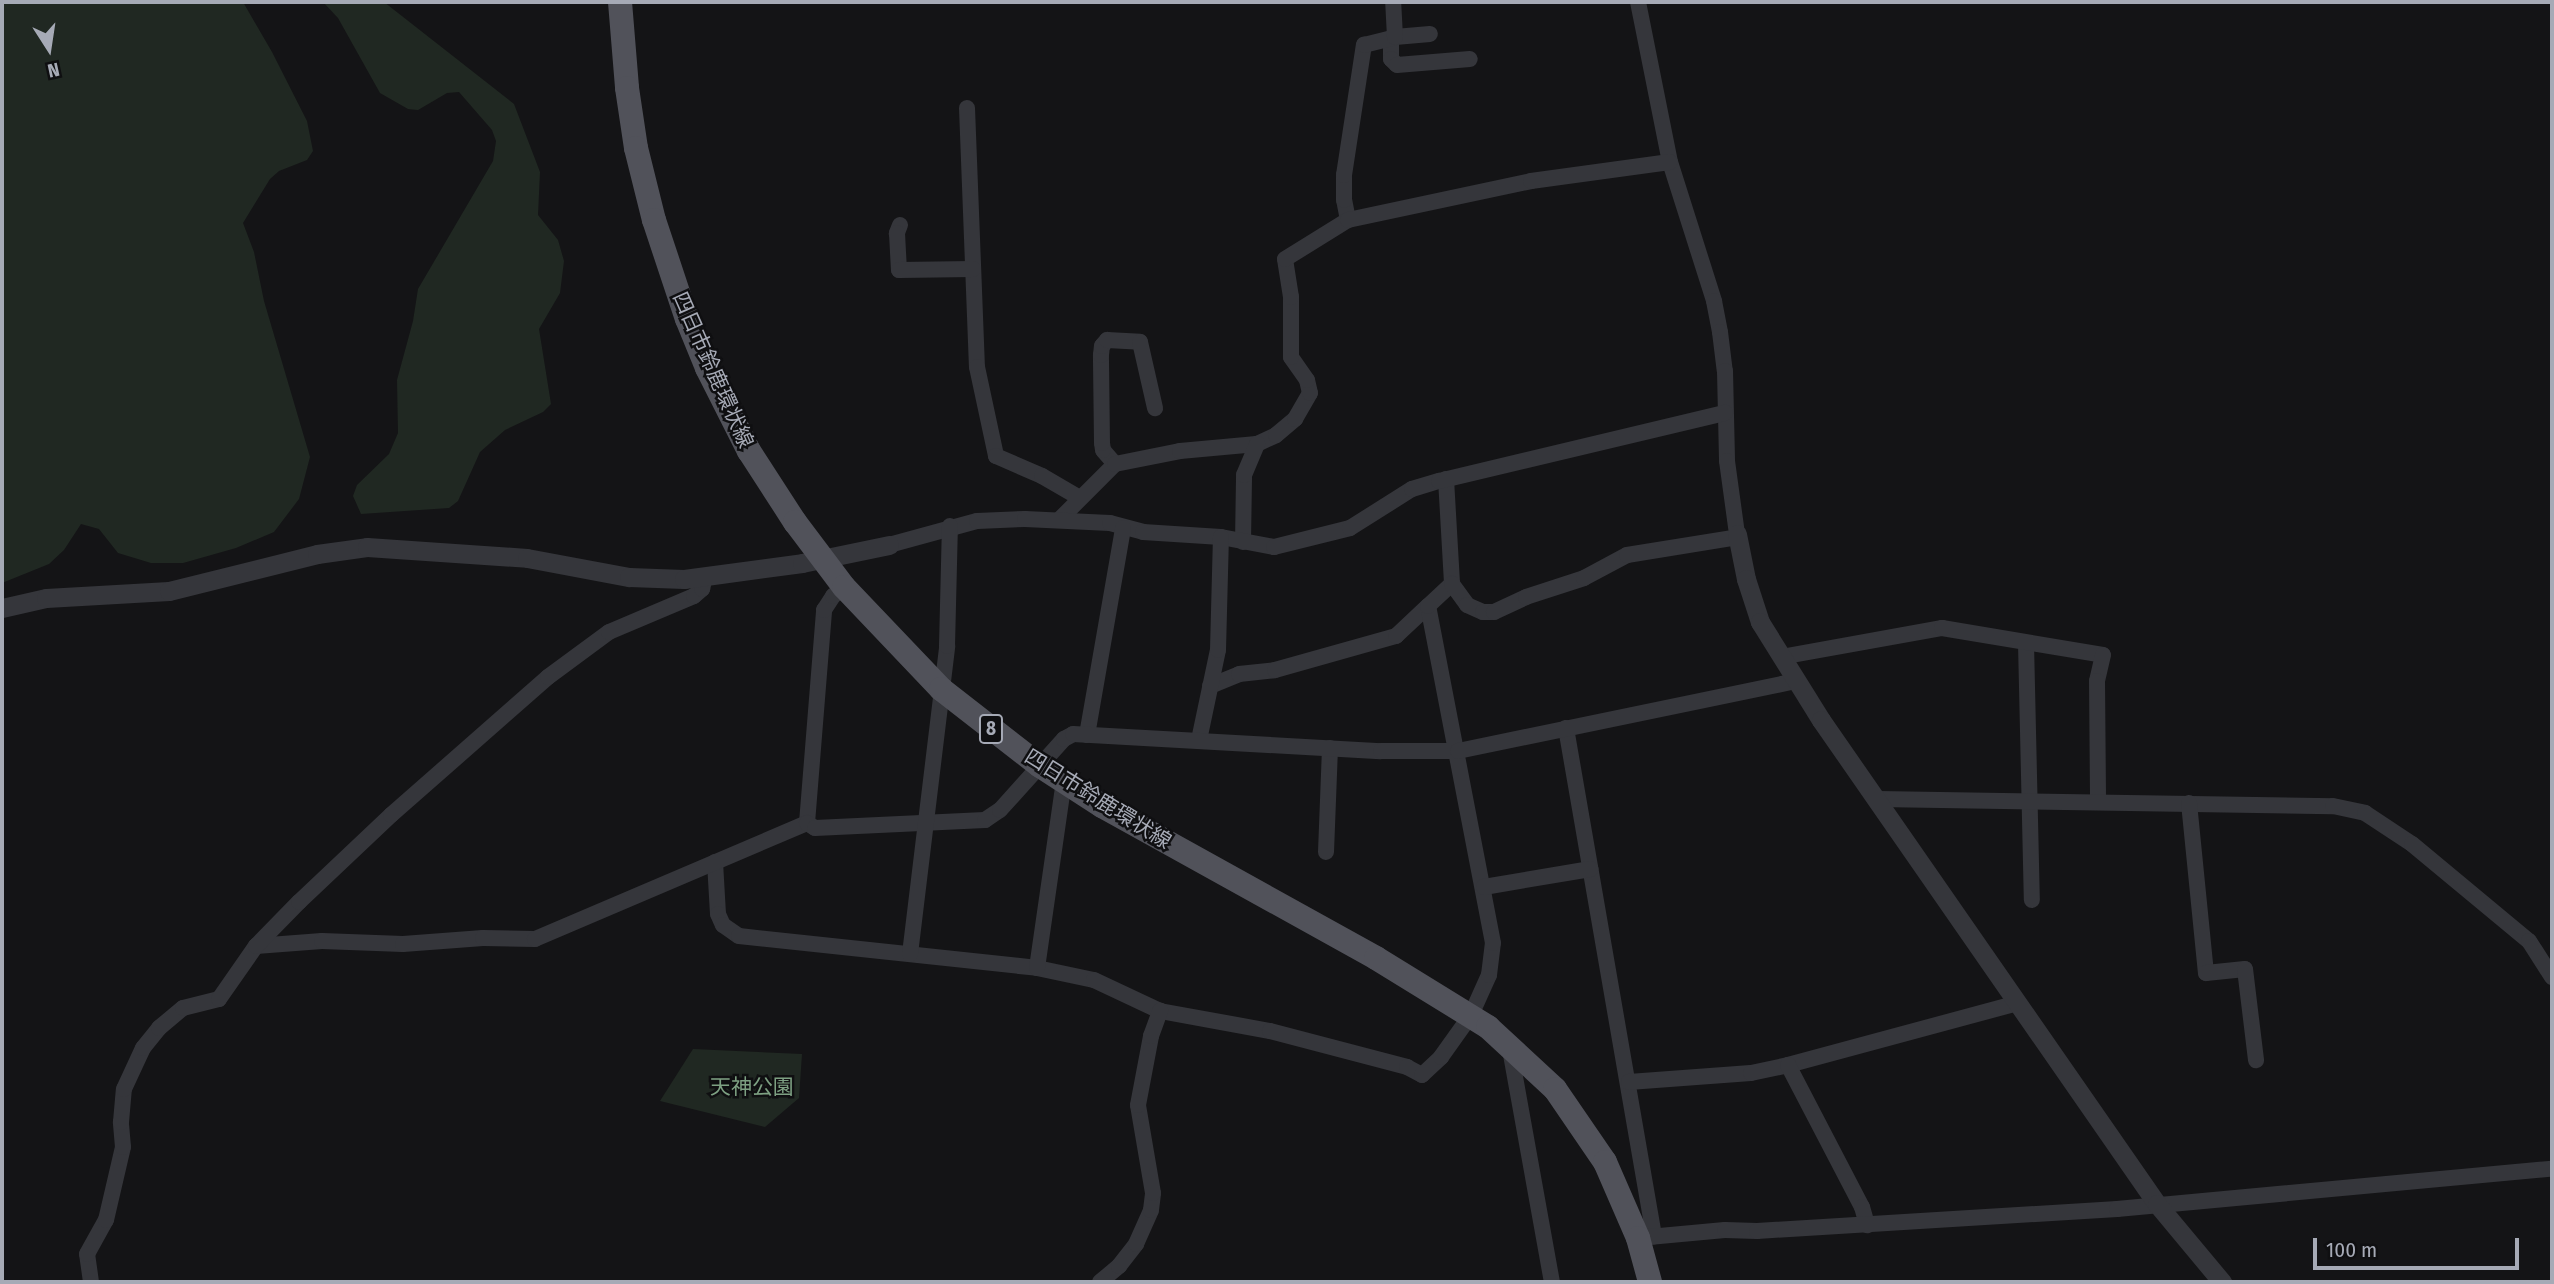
<!DOCTYPE html>
<html>
<head>
<meta charset="utf-8">
<style>
  body { margin:0 }
  #map { position:relative; width:2554px; height:1284px; overflow:hidden; background:#141416; font-family:"Fira Sans Condensed","Noto Sans JP",sans-serif }
  div>[style] { position:absolute }
  .green>* { inset:0; background:#202822 }
  .minor>* { height:16px; margin:-8px; padding:0 8px; transform-origin:8px; border-radius:8px; background:#35363b }
  .tertiary>* { height:19px; margin:-9.5px; padding:0 9.5px; transform-origin:9.5px; border-radius:9.5px; background:#35363b }
  .primary>* { height:24px; margin:-12px; padding:0 12px; transform-origin:12px; border-radius:12px; background:#51525a }
  span { translate:-50% -50%; white-space:nowrap; text-align:center; line-height:1.15; -webkit-text-stroke:5px #0f0f11; paint-order:stroke }
  .shield-label span { padding:2px 5px; background:#0f0f11; border:2px solid; border-radius:5px; -webkit-text-stroke-width:0 }
  .shield-label { font-size:19px; color:#a6aab6; font-weight:700 }
  .street-label { font-size:21px; color:#a6aab6 }
  .park-label { font-size:21px; color:#7da082 }
  .frame { position:absolute; inset:0; border:4px solid #a6aab6; pointer-events:none }
  .north { position:absolute; left:14px; top:14px; width:70px; height:70px; -webkit-text-stroke:5px #0f0f11; paint-order:stroke; rotate:168deg; font-size:19px; font-weight:700; line-height:28px; text-align:center; color:#a6aab6 }
  .north::after { content:''; display:block; margin:auto; width:24px; height:32px; background:#a6aab6; clip-path:polygon(50% 0,100% 100%,50% 72%,0 100%) }
  .scale { position:absolute; left:2313px; top:1238px; width:206px; height:32px; box-sizing:border-box; border:4px solid #a6aab6; border-top:0; padding-left:9px; font-size:21px; line-height:24px; white-space:nowrap; color:#a6aab6; -webkit-text-stroke:5px #0f0f11; paint-order:stroke }
</style>
</head>
<body>
<div id="map">
  <div class="green">
    <div style="clip-path:polygon(2px 2px,243px 2px,272px 52px,307px 121px,313px 151px,307px 160px,279px 171px,270px 179px,243px 223px,254px 252px,264px 301px,310px 457px,299px 499px,274px 532px,236px 548px,183px 563px,151px 563px,118px 553px,99px 529px,81px 524px,64px 550px,49px 564px,2px 583px)"></div>
    <div style="clip-path:polygon(323px 2px,384px 2px,514px 104px,540px 172px,538px 215px,558px 240px,564px 261px,560px 293px,539px 329px,551px 404px,543px 412px,505px 430px,480px 452px,458px 501px,449px 508px,361px 514px,353px 496px,357px 485px,389px 454px,398px 433px,397px 380px,413px 321px,418px 289px,493px 161px,496px 141px,492px 130px,459px 92px,447px 93px,418px 110px,408px 109px,380px 93px,338px 18px)"></div>
    <div style="clip-path:polygon(693px 1049px,802px 1054px,799px 1098px,765px 1127px,660px 1101px)"></div>
  </div>
  <div class="minor">
    <div style="left:1638px;top:2px;width:163px;rotate:78.7deg"></div>
    <div style="left:1670px;top:162px;width:146px;rotate:72.4deg"></div>
    <div style="left:1714px;top:301px;width:32px;rotate:79deg"></div>
    <div style="left:1720px;top:332px;width:39px;rotate:83deg"></div>
    <div style="left:1725px;top:371px;width:90px;rotate:88.7deg"></div>
    <div style="left:1727px;top:461px;width:74px;rotate:82.2deg"></div>
    <div style="left:1395px;top:37px;width:35px;rotate:-5deg"></div>
    <div style="left:1391px;top:38px;width:21px;rotate:90deg"></div>
    <div style="left:1391px;top:59px;width:8px;rotate:45deg"></div>
    <div style="left:1397px;top:65px;width:73px;rotate:-4.7deg"></div>
    <div style="left:967px;top:108px;width:259px;rotate:87.8deg"></div>
    <div style="left:977px;top:367px;width:91px;rotate:77.9deg"></div>
    <div style="left:996px;top:456px;width:50px;rotate:23.5deg"></div>
    <div style="left:1042px;top:476px;width:44px;rotate:30.1deg"></div>
    <div style="left:1348px;top:220px;width:20px;rotate:-101deg"></div>
    <div style="left:1344px;top:200px;width:25px;rotate:-90deg"></div>
    <div style="left:1344px;top:175px;width:132px;rotate:-81.3deg"></div>
    <div style="left:1364px;top:45px;width:32px;rotate:-14deg"></div>
    <div style="left:1395px;top:37px;width:35px;rotate:-93deg"></div>
    <div style="left:900px;top:225px;width:9px;rotate:111deg"></div>
    <div style="left:897px;top:233px;width:37px;rotate:87deg"></div>
    <div style="left:899px;top:270px;width:74px;rotate:-0.8deg"></div>
    <div style="left:1115px;top:464px;width:18px;rotate:-131deg"></div>
    <div style="left:1103px;top:450px;width:7px;rotate:-98deg"></div>
    <div style="left:1102px;top:443px;width:88px;rotate:-90.7deg"></div>
    <div style="left:1101px;top:355px;width:9px;rotate:-84deg"></div>
    <div style="left:1102px;top:346px;width:8px;rotate:-50deg"></div>
    <div style="left:1107px;top:340px;width:33px;rotate:3deg"></div>
    <div style="left:1140px;top:342px;width:68px;rotate:77.2deg"></div>
    <div style="left:1446px;top:479px;width:105px;rotate:86.7deg"></div>
    <div style="left:1059px;top:520px;width:79px;rotate:-45deg"></div>
    <div style="left:1115px;top:464px;width:66px;rotate:-11.3deg"></div>
    <div style="left:1180px;top:451px;width:77px;rotate:-5.2deg"></div>
    <div style="left:1257px;top:444px;width:21px;rotate:-25deg"></div>
    <div style="left:1276px;top:435px;width:25px;rotate:-40deg"></div>
    <div style="left:1295px;top:419px;width:30px;rotate:-60deg"></div>
    <div style="left:1310px;top:393px;width:13px;rotate:-103deg"></div>
    <div style="left:1307px;top:380px;width:28px;rotate:-125deg"></div>
    <div style="left:1291px;top:357px;width:60px;rotate:-90deg"></div>
    <div style="left:1291px;top:297px;width:38px;rotate:-99deg"></div>
    <div style="left:1285px;top:259px;width:74px;rotate:-31.8deg"></div>
    <div style="left:1348px;top:220px;width:187px;rotate:-12deg"></div>
    <div style="left:1531px;top:181px;width:140px;rotate:-7.8deg"></div>
    <div style="left:1243px;top:542px;width:67px;rotate:-89.1deg"></div>
    <div style="left:1244px;top:475px;width:34px;rotate:-67deg"></div>
    <div style="left:889px;top:545px;width:91px;rotate:-15.3deg"></div>
    <div style="left:977px;top:521px;width:48px;rotate:-2.4deg"></div>
    <div style="left:1025px;top:519px;width:85px;rotate:2.7deg"></div>
    <div style="left:1110px;top:523px;width:34px;rotate:15deg"></div>
    <div style="left:1143px;top:532px;width:78px;rotate:3.7deg"></div>
    <div style="left:1221px;top:537px;width:54px;rotate:10.7deg"></div>
    <div style="left:1274px;top:547px;width:78px;rotate:-14deg"></div>
    <div style="left:1350px;top:528px;width:73px;rotate:-32.2deg"></div>
    <div style="left:1412px;top:489px;width:28px;rotate:-17deg"></div>
    <div style="left:1439px;top:481px;width:294px;rotate:-13.4deg"></div>
    <div style="left:2026px;top:643px;width:257px;rotate:88.7deg"></div>
    <div style="left:1781px;top:657px;width:164px;rotate:-10.2deg"></div>
    <div style="left:1942px;top:628px;width:163px;rotate:9.5deg"></div>
    <div style="left:2103px;top:655px;width:27px;rotate:103deg"></div>
    <div style="left:2097px;top:681px;width:121px;rotate:89.5deg"></div>
    <div style="left:1210px;top:686px;width:31px;rotate:-22deg"></div>
    <div style="left:1239px;top:674px;width:36px;rotate:-6deg"></div>
    <div style="left:1275px;top:670px;width:126px;rotate:-15.7deg"></div>
    <div style="left:1396px;top:636px;width:44px;rotate:-43.2deg"></div>
    <div style="left:1566px;top:728px;width:516px;rotate:80.17deg"></div>
    <div style="left:1087px;top:735px;width:210px;rotate:-80.1deg"></div>
    <div style="left:1199px;top:740px;width:92px;rotate:-78.1deg"></div>
    <div style="left:1218px;top:650px;width:113px;rotate:-88.5deg"></div>
    <div style="left:1878px;top:799px;width:455px;rotate:0.9deg"></div>
    <div style="left:2333px;top:806px;width:33px;rotate:12deg"></div>
    <div style="left:2365px;top:813px;width:56px;rotate:33.4deg"></div>
    <div style="left:2412px;top:844px;width:152px;rotate:39.7deg"></div>
    <div style="left:2529px;top:941px;width:43px;rotate:57.4deg"></div>
    <div style="left:2189px;top:803px;width:171px;rotate:84.3deg"></div>
    <div style="left:2206px;top:973px;width:39px;rotate:-6deg"></div>
    <div style="left:2245px;top:969px;width:92px;rotate:83.1deg"></div>
    <div style="left:807px;top:823px;width:214px;rotate:-85.4deg"></div>
    <div style="left:824px;top:610px;width:17px;rotate:-57deg"></div>
    <div style="left:833px;top:596px;width:14px;rotate:-39deg"></div>
    <div style="left:1326px;top:852px;width:104px;rotate:-87.8deg"></div>
    <div style="left:715px;top:862px;width:52px;rotate:86.7deg"></div>
    <div style="left:718px;top:914px;width:12px;rotate:66deg"></div>
    <div style="left:723px;top:925px;width:19px;rotate:35deg"></div>
    <div style="left:739px;top:936px;width:300px;rotate:6.1deg"></div>
    <div style="left:1037px;top:968px;width:58px;rotate:11.9deg"></div>
    <div style="left:1094px;top:980px;width:73px;rotate:25.2deg"></div>
    <div style="left:1160px;top:1011px;width:112px;rotate:10.3deg"></div>
    <div style="left:1270px;top:1031px;width:142px;rotate:14.7deg"></div>
    <div style="left:1407px;top:1067px;width:17px;rotate:28deg"></div>
    <div style="left:1422px;top:1075px;width:26px;rotate:-43deg"></div>
    <div style="left:1441px;top:1057px;width:52px;rotate:-54.5deg"></div>
    <div style="left:1471px;top:1015px;width:44px;rotate:-65.8deg"></div>
    <div style="left:1489px;top:975px;width:32px;rotate:-83deg"></div>
    <div style="left:1493px;top:943px;width:343px;rotate:-100.9deg"></div>
    <div style="left:1428px;top:606px;width:33px;rotate:-43deg"></div>
    <div style="left:1452px;top:584px;width:26px;rotate:54deg"></div>
    <div style="left:1467px;top:605px;width:17px;rotate:24deg"></div>
    <div style="left:1483px;top:612px;width:11px"></div>
    <div style="left:1494px;top:612px;width:35px;rotate:-25deg"></div>
    <div style="left:1526px;top:597px;width:61px;rotate:-18.1deg"></div>
    <div style="left:1584px;top:578px;width:49px;rotate:-28.1deg"></div>
    <div style="left:1627px;top:555px;width:112px;rotate:-9.2deg"></div>
    <div style="left:1484px;top:887px;width:108px;rotate:-9.6deg"></div>
    <div style="left:256px;top:946px;width:66px;rotate:-4.3deg"></div>
    <div style="left:322px;top:941px;width:81px;rotate:2.1deg"></div>
    <div style="left:403px;top:944px;width:80px;rotate:-4.3deg"></div>
    <div style="left:483px;top:938px;width:52px;rotate:1.1deg"></div>
    <div style="left:535px;top:939px;width:296px;rotate:-23.1deg"></div>
    <div style="left:807px;top:823px;width:9px;rotate:32deg"></div>
    <div style="left:815px;top:828px;width:170px;rotate:-2.7deg"></div>
    <div style="left:985px;top:820px;width:18px;rotate:-34deg"></div>
    <div style="left:1000px;top:810px;width:96px;rotate:-48deg"></div>
    <div style="left:1064px;top:739px;width:10px;rotate:-29deg"></div>
    <div style="left:1073px;top:734px;width:308px;rotate:3.2deg"></div>
    <div style="left:1381px;top:751px;width:77px"></div>
    <div style="left:1458px;top:751px;width:345px;rotate:-11.7deg"></div>
    <div style="left:910px;top:954px;width:310px;rotate:-83.1deg"></div>
    <div style="left:947px;top:646px;width:120px;rotate:-88.6deg"></div>
    <div style="left:1037px;top:968px;width:189px;rotate:-81.8deg"></div>
    <div style="left:1510px;top:1049px;width:237px;rotate:79.8deg"></div>
    <div style="left:1788px;top:1065px;width:238px;rotate:-15.1deg"></div>
    <div style="left:1629px;top:1082px;width:122px;rotate:-4.2deg"></div>
    <div style="left:1751px;top:1073px;width:38px;rotate:-12deg"></div>
    <div style="left:1788px;top:1065px;width:160px;rotate:62.5deg"></div>
    <div style="left:1862px;top:1207px;width:19px;rotate:74deg"></div>
    <div style="left:1638px;top:1238px;width:87px;rotate:-5.3deg"></div>
    <div style="left:1725px;top:1230px;width:32px;rotate:2deg"></div>
    <div style="left:1757px;top:1231px;width:361px;rotate:-3.5deg"></div>
    <div style="left:2117px;top:1209px;width:437px;rotate:-5.3deg"></div>
    <div style="left:91px;top:1282px;width:28px;rotate:-98deg"></div>
    <div style="left:87px;top:1254px;width:39px;rotate:-61deg"></div>
    <div style="left:106px;top:1220px;width:75px;rotate:-76.9deg"></div>
    <div style="left:123px;top:1147px;width:25px;rotate:-95deg"></div>
    <div style="left:121px;top:1122px;width:33px;rotate:-85deg"></div>
    <div style="left:124px;top:1089px;width:45px;rotate:-65.1deg"></div>
    <div style="left:143px;top:1048px;width:26px;rotate:-51deg"></div>
    <div style="left:159px;top:1028px;width:31px;rotate:-40deg"></div>
    <div style="left:183px;top:1008px;width:37px;rotate:-14deg"></div>
    <div style="left:219px;top:999px;width:65px;rotate:-55.1deg"></div>
    <div style="left:256px;top:946px;width:62px;rotate:-45.7deg"></div>
    <div style="left:299px;top:902px;width:127px;rotate:-43.4deg"></div>
    <div style="left:391px;top:815px;width:209px;rotate:-41.3deg"></div>
    <div style="left:548px;top:677px;width:76px;rotate:-36.4deg"></div>
    <div style="left:609px;top:632px;width:92px;rotate:-23deg"></div>
    <div style="left:694px;top:596px;width:11px;rotate:-41deg"></div>
    <div style="left:702px;top:589px;width:12px;rotate:-76deg"></div>
    <div style="left:1100px;top:1282px;width:25px;rotate:-40deg"></div>
    <div style="left:1119px;top:1266px;width:28px;rotate:-52deg"></div>
    <div style="left:1136px;top:1244px;width:37px;rotate:-66deg"></div>
    <div style="left:1151px;top:1210px;width:17px;rotate:-83deg"></div>
    <div style="left:1153px;top:1193px;width:89px;rotate:-99.7deg"></div>
    <div style="left:1138px;top:1105px;width:70px;rotate:-79.3deg"></div>
    <div style="left:1151px;top:1036px;width:27px;rotate:-70deg"></div>
  </div>
  <div class="tertiary">
    <div style="left:1737px;top:534px;width:46px;rotate:78.7deg"></div>
    <div style="left:1746px;top:579px;width:45px;rotate:72deg"></div>
    <div style="left:1760px;top:622px;width:115px;rotate:58.1deg"></div>
    <div style="left:1821px;top:720px;width:589px;rotate:55.23deg"></div>
    <div style="left:2157px;top:1204px;width:102px;rotate:50.2deg"></div>
    <div style="left:2px;top:608px;width:45px;rotate:-12.8deg"></div>
    <div style="left:46px;top:598px;width:123px;rotate:-3.3deg"></div>
    <div style="left:169px;top:591px;width:153px;rotate:-14deg"></div>
    <div style="left:317px;top:554px;width:50px;rotate:-8deg"></div>
    <div style="left:367px;top:547px;width:160px;rotate:3.9deg"></div>
    <div style="left:527px;top:558px;width:104px;rotate:10.6deg"></div>
    <div style="left:629px;top:577px;width:55px;rotate:2.1deg"></div>
    <div style="left:684px;top:579px;width:119px;rotate:-7.7deg"></div>
    <div style="left:802px;top:563px;width:89px;rotate:-11.7deg"></div>
  </div>
  <div class="primary">
    <div style="left:620px;top:2px;width:86px;rotate:85.3deg"></div>
    <div style="left:627px;top:88px;width:61px;rotate:81.5deg"></div>
    <div style="left:636px;top:148px;width:74px;rotate:76deg"></div>
    <div style="left:654px;top:220px;width:104px;rotate:71.6deg"></div>
    <div style="left:687px;top:319px;width:53px;rotate:67.8deg"></div>
    <div style="left:707px;top:368px;width:93px;rotate:63.2deg"></div>
    <div style="left:749px;top:451px;width:85px;rotate:57.1deg"></div>
    <div style="left:795px;top:522px;width:81px;rotate:53deg"></div>
    <div style="left:844px;top:587px;width:141px;rotate:46.4deg"></div>
    <div style="left:941px;top:689px;width:125px;rotate:37.9deg"></div>
    <div style="left:1040px;top:766px;width:74px;rotate:32.8deg"></div>
    <div style="left:1102px;top:806px;width:313px;rotate:29deg"></div>
    <div style="left:1376px;top:958px;width:132px;rotate:31.6deg"></div>
    <div style="left:1488px;top:1027px;width:91px;rotate:42.8deg"></div>
    <div style="left:1555px;top:1089px;width:88px;rotate:55.6deg"></div>
    <div style="left:1605px;top:1162px;width:83px;rotate:66.5deg"></div>
    <div style="left:1638px;top:1238px;width:46px;rotate:74.7deg"></div>
  </div>
  <div class="shield-label">
    <span style="left:991px;top:729px">8</span>
  </div>
  <div class="street-label">
    <span style="left:713px;top:370px;rotate:66deg">四日市鈴鹿環状線</span>
    <span style="left:1098px;top:799px;rotate:32deg">四日市鈴鹿環状線</span>
  </div>
  <div class="park-label">
    <span style="left:752px;top:1087px">天神公園</span>
  </div>
  <div class="frame"></div>
  <div class="north">N</div>
  <div class="scale">100 m</div>
</div>
</body>
</html>
